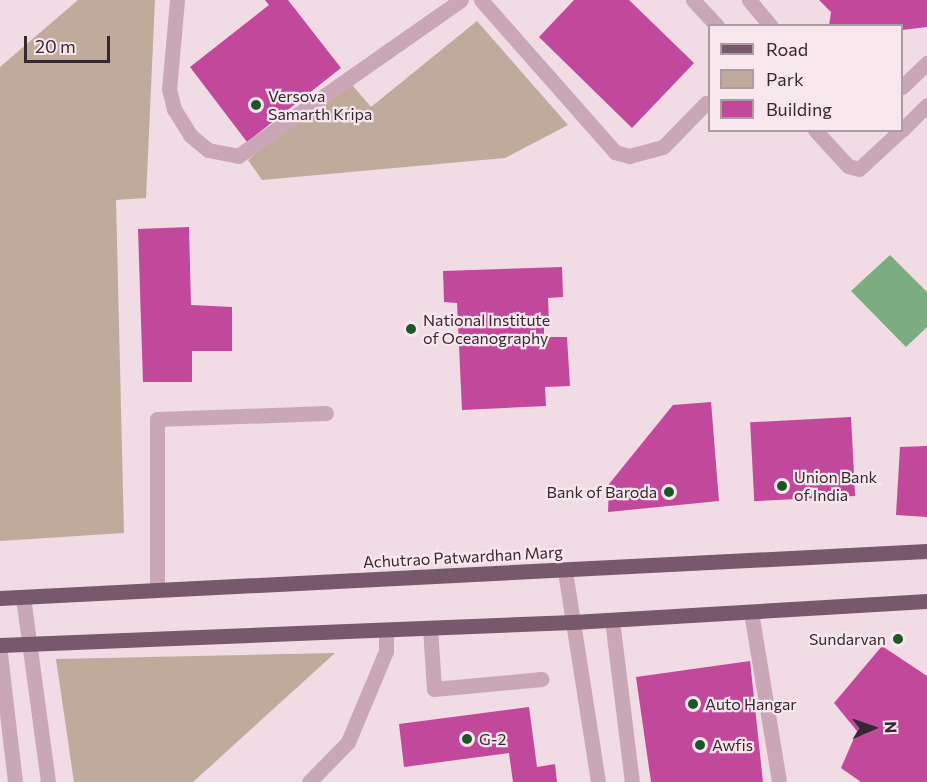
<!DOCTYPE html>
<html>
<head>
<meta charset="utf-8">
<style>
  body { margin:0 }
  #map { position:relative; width:927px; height:782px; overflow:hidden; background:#f1dbe4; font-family:Commissioner,sans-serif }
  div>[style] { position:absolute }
  .green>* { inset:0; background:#c0aa9b }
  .water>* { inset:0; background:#7bad81 }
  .building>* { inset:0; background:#c2489c; transform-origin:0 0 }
  .minor>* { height:15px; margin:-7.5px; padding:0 7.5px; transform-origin:7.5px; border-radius:7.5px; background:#c9a7b7 }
  .major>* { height:15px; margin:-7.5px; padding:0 7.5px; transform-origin:7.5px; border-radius:7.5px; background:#77596b }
  .dots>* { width:16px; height:16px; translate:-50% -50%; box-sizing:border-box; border:3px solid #f9e7ee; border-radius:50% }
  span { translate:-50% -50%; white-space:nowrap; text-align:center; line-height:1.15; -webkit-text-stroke:4.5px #f9e7ee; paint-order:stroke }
  .poi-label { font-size:16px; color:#352830 }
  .left { translate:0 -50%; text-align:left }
  .right { translate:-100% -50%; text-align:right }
  .street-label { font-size:16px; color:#352830 }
  .legend { position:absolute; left:708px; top:24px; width:195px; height:108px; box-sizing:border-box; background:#f9e7ee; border:2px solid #ab9ba2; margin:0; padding:8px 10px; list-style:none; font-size:18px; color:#352830 }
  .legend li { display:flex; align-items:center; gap:12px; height:30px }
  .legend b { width:30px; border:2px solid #ab9ba2 }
  .north { position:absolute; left:843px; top:698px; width:60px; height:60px; -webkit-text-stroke:4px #f9e7ee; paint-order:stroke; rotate:88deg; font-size:16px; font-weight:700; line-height:24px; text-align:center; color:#352830 }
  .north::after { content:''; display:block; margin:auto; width:21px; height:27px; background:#352830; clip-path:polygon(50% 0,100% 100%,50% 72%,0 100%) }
  .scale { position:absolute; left:24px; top:36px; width:86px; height:27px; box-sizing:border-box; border:3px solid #352830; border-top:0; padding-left:8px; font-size:18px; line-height:21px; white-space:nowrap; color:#352830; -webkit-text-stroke:4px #f9e7ee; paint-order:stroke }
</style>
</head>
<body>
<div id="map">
  <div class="green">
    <div style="clip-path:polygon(78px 0,155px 0,146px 198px,116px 200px,124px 533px,0 541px,0 67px)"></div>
    <div style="clip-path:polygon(477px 21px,568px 125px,505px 158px,262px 180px,248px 160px,347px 79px,371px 107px)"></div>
    <div style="clip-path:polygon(335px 653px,193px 782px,74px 782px,56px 659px)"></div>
  </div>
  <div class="water">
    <div style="clip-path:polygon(890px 255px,927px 292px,927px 327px,906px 347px,851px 291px)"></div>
  </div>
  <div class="building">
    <div style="clip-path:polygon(265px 0,288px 0,341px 68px,247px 142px,190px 67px,269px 5px)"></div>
    <div style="clip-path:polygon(574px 0,629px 0,694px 63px,632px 128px,539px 37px)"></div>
    <div style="clip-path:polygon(819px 0,927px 0,927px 27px,902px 30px,902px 26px,829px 26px,831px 12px)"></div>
    <div style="clip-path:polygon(189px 227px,191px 305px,232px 307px,232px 351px,192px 351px,192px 382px,143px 382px,138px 229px)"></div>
    <div style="clip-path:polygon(562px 267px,563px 297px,548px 298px,549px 324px,544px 325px,544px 337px,567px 337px,570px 386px,545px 387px,546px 406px,462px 410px,457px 303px,444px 302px,443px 271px)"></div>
    <div style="clip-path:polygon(711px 402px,719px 501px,608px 512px,609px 484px,673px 405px)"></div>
    <div style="left:851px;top:417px;width:79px;height:101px;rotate:87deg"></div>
    <div style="clip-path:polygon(927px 446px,927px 517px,896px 515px,900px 447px)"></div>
    <div style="clip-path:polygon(882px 646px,927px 676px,927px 782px,861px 782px,841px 768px,857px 731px,834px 703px)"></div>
    <div style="clip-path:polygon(750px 661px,763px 782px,651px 782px,636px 677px)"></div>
    <div style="clip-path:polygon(529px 707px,537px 767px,555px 764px,557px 782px,513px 782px,509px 753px,404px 767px,399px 724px)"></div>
  </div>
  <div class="minor">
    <div style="left:177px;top:0;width:89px;rotate:95.1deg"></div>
    <div style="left:169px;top:89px;width:21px;rotate:76deg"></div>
    <div style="left:174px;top:109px;width:31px;rotate:58deg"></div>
    <div style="left:190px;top:135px;width:23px;rotate:40deg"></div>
    <div style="left:208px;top:150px;width:31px;rotate:11deg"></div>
    <div style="left:238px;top:156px;width:272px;rotate:-35deg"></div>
    <div style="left:481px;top:0;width:203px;rotate:48.6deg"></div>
    <div style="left:615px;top:152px;width:15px;rotate:16deg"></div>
    <div style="left:629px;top:156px;width:35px;rotate:-15deg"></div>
    <div style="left:663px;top:147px;width:62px;rotate:-45.7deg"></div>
    <div style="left:693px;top:0;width:35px;rotate:47deg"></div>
    <div style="left:749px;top:0;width:34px;rotate:50deg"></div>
    <div style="left:902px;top:87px;width:35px;rotate:-44deg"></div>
    <div style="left:815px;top:130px;width:49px;rotate:47.5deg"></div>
    <div style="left:848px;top:166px;width:11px;rotate:15deg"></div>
    <div style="left:859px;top:169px;width:57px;rotate:-42.9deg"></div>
    <div style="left:902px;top:130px;width:35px;rotate:-45deg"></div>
    <div style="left:565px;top:571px;width:214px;rotate:81.1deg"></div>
    <div style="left:157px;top:589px;width:170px;rotate:-90deg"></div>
    <div style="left:157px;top:419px;width:169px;rotate:-2deg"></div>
    <div style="left:23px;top:597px;width:187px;rotate:82.3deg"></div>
    <div style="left:751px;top:612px;width:172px;rotate:80.6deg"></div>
    <div style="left:612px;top:620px;width:163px;rotate:83deg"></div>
    <div style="left:430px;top:628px;width:61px;rotate:86.2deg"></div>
    <div style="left:434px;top:689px;width:108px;rotate:-5.3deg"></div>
    <div style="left:0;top:654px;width:129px;rotate:83.3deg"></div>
    <div style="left:309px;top:782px;width:56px;rotate:-45.7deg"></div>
    <div style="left:348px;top:742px;width:99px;rotate:-67.3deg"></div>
    <div style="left:386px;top:651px;width:21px;rotate:-90deg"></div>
  </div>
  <div class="major">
    <div style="left:0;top:598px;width:928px;rotate:-2.9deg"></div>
    <div style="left:0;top:645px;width:573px;rotate:-2.3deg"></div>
    <div style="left:573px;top:622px;width:355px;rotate:-3.4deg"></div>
  </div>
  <div class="dots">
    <div style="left:256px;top:105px;background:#1e5626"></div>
    <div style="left:411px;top:329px;background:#1e5626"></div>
    <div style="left:782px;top:486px;background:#1e5626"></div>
    <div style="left:669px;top:492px;background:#1e5626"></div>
    <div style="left:898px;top:639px;background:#1e5626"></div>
    <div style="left:693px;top:704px;background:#1e5626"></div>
    <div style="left:467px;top:739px;background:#1e5626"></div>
    <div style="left:700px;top:745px;background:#1e5626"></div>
  </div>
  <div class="poi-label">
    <span class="left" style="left:268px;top:105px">Versova<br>Samarth Kripa</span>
    <span class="left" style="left:423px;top:329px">National Institute<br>of Oceanography</span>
    <span class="left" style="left:794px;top:486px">Union Bank<br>of India</span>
    <span class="right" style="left:657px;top:492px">Bank of Baroda</span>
    <span class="right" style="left:886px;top:639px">Sundarvan</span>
    <span class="left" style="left:705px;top:704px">Auto Hangar</span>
    <span class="left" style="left:479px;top:739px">G-2</span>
    <span class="left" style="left:712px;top:745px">Awfis</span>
  </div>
  <div class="street-label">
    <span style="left:463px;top:557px;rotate:-3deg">Achutrao Patwardhan Marg</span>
  </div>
  <ul class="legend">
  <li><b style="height:8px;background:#77596b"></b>Road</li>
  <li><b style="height:16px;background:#c0aa9b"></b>Park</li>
  <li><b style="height:16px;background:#c2489c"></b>Building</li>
  </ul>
  <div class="north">N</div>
  <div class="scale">20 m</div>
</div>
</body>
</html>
